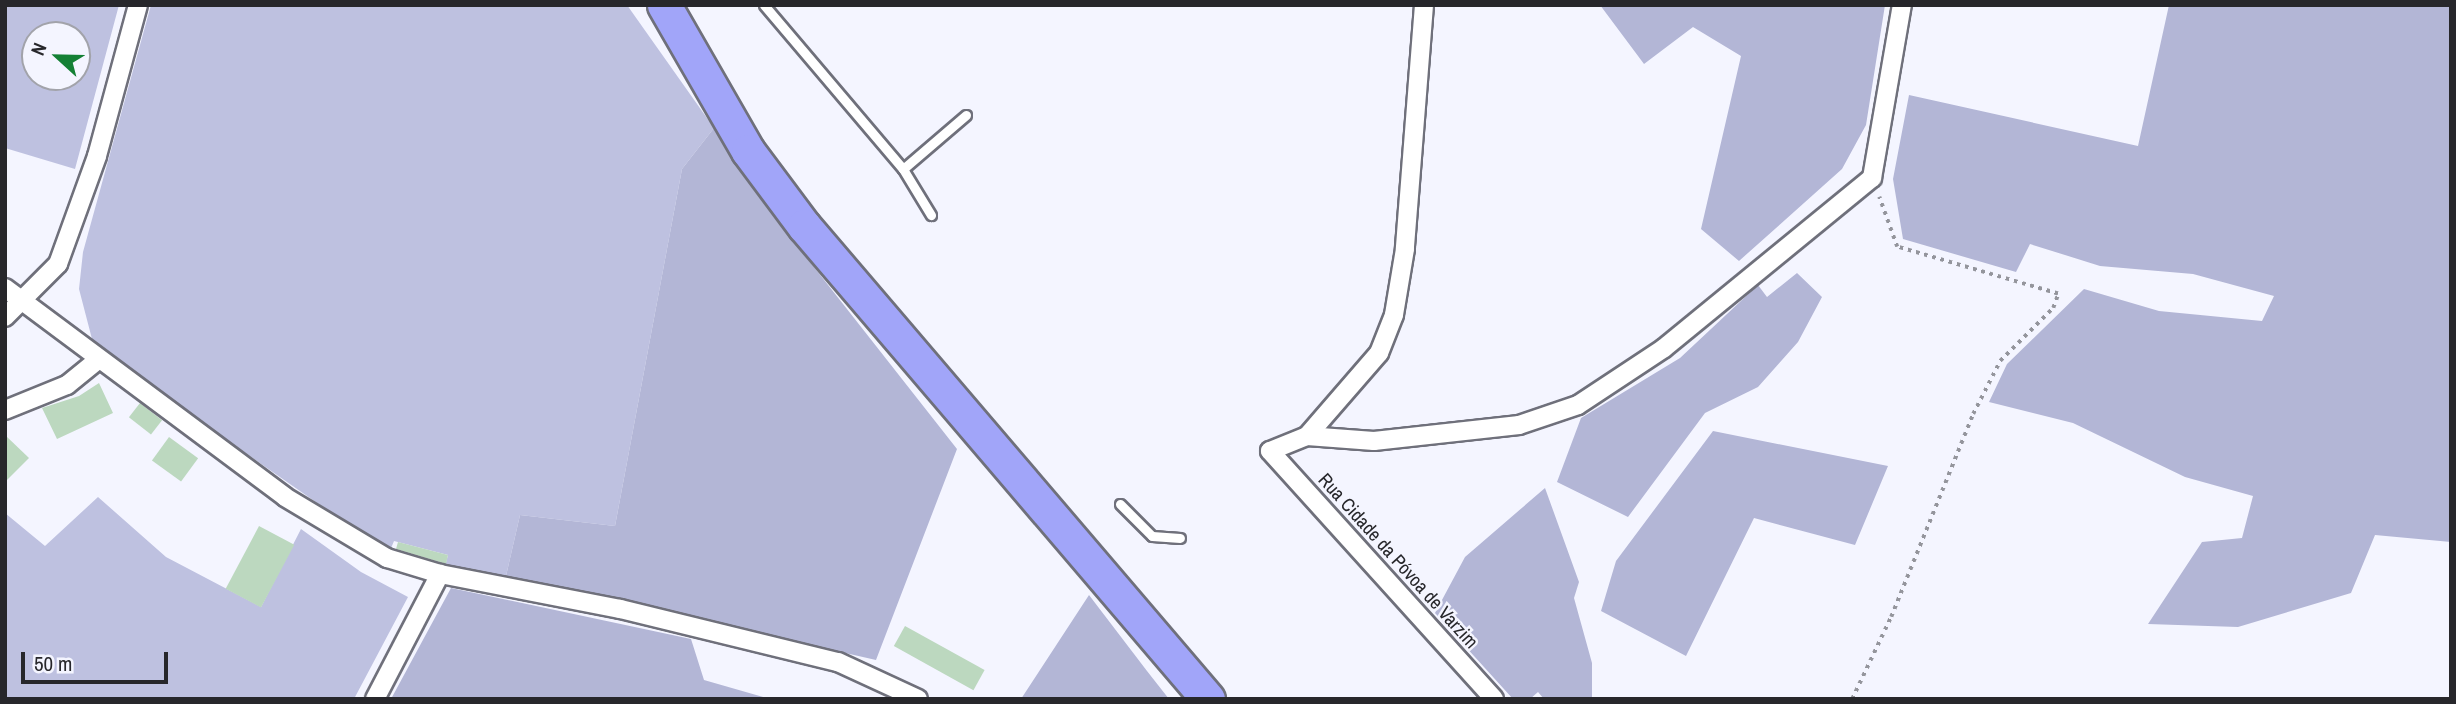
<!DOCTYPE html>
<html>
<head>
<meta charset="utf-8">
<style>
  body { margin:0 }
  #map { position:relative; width:2456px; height:704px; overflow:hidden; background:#f4f5ff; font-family:"Archivo Narrow",sans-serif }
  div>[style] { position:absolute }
  .green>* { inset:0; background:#bec1e0 }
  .forest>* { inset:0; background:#b3b6d6 }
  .building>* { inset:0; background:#bcd8bf; transform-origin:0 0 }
  .path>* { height:3.5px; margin-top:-1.75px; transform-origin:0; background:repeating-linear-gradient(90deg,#94959c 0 3.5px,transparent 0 8.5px) }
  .roads { filter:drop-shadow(2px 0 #6f707b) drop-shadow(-2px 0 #6f707b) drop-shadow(0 2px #6f707b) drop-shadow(0 -2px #6f707b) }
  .service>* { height:9px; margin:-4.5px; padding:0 4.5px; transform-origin:4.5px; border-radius:4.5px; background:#fff }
  .minor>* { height:18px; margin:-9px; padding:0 9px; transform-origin:9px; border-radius:9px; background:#fff }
  .motorway>* { height:33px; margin:-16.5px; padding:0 16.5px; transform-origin:16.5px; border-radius:16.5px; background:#a1a5f9 }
  span { translate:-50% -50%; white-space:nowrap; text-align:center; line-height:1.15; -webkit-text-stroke:5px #f4f5ff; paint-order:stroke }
  .street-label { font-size:19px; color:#27272b }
  .frame { position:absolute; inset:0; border:7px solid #27272b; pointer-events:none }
  .north { position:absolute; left:21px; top:21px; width:70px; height:70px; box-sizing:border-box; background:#f4f5ff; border:2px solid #a2a3aa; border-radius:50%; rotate:292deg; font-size:19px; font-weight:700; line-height:28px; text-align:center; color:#27272b }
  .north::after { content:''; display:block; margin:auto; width:24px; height:32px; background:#148035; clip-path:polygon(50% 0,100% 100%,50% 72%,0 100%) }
  .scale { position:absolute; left:21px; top:652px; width:147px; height:32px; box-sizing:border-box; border:4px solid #27272b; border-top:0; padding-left:9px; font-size:21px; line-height:24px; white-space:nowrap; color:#27272b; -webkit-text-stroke:5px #f4f5ff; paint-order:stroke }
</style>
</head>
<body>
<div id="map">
  <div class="green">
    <div style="clip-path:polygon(evenodd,5px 5px,119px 5px,75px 169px,5px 148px,5px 5px,35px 35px,77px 35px,77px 77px,35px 77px,35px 35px)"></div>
    <div style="clip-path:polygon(151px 5px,627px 5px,714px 128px,682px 169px,615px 526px,520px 515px,506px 576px,444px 570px,448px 555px,394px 541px,389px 553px,132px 374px,92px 339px,79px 289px,83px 252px)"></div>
    <div style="clip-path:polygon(98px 497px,166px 557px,261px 607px,301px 529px,361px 572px,408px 597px,354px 699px,5px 699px,5px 513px,45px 546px)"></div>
  </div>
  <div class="forest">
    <div style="clip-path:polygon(1600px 5px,1885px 5px,1866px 125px,1842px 169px,1739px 261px,1701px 229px,1741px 56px,1693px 27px,1644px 64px)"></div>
    <div style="clip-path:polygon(2169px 5px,2451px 5px,2451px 542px,2375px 535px,2351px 593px,2238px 627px,2148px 624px,2202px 542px,2242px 538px,2253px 496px,2185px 477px,2073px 423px,1989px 402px,2007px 364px,2084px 289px,2159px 311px,2262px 321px,2274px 296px,2193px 274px,2100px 266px,2030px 244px,2016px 272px,1903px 239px,1893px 179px,1909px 95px,2138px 146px)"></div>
    <div style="clip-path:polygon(714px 128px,777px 220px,957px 449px,876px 660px,506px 576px,520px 515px,615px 526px,682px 169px)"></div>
    <div style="clip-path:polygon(1797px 273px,1822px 297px,1798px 342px,1758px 387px,1705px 413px,1628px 517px,1557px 482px,1581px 418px,1680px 358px,1758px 285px,1767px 297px)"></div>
    <div style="clip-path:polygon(1713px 431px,1888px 466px,1855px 545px,1754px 518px,1686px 656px,1601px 611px,1616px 561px)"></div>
    <div style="clip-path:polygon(1545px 488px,1579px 582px,1574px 598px,1592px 663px,1592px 699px,1544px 699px,1538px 692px,1530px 699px,1513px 699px,1435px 613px,1465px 557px)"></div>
    <div style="clip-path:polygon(451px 588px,691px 639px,704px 680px,770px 699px,391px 699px)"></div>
    <div style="clip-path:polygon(1089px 595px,1147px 671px,1169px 699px,1021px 699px)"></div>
  </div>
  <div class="building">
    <div style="clip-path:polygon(99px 383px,113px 413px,57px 439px,42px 408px,79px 396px)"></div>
    <div style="left:140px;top:403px;width:28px;height:18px;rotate:38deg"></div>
    <div style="clip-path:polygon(5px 435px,29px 458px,5px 482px)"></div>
    <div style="left:169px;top:437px;width:36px;height:29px;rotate:36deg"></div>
    <div style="left:259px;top:526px;width:40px;height:71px;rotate:28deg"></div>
    <div style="clip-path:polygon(398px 542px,448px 555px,446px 564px,396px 549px)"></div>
    <div style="left:905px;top:626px;width:91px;height:23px;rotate:29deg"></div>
  </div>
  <div class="path">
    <div style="left:1852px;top:699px;width:91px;rotate:-64.6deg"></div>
    <div style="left:1891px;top:617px;width:219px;rotate:-68deg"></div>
    <div style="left:1973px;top:414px;width:59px;rotate:-63deg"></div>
    <div style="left:2000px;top:361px;width:75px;rotate:-45deg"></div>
    <div style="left:2053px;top:308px;width:15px;rotate:-70deg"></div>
    <div style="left:2058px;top:294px;width:168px;rotate:-163.7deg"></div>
    <div style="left:1897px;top:247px;width:53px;rotate:-109.8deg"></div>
  </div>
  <div class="roads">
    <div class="service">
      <div style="left:764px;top:5px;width:215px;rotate:49.7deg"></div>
      <div style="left:903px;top:169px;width:54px;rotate:58.7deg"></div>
      <div style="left:903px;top:169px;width:83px;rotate:-40.6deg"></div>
      <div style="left:1120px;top:504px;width:45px;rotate:45deg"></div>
      <div style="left:1152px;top:536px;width:28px;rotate:4deg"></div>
    </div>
    <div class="minor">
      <div style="left:1424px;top:5px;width:245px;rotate:94.5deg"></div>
      <div style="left:1405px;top:249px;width:67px;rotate:99.5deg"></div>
      <div style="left:1394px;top:315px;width:41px;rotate:111.5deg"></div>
      <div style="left:1379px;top:353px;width:110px;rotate:130.9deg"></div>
      <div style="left:1307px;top:436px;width:40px;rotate:158deg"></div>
      <div style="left:1270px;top:451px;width:334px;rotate:47.9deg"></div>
      <div style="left:5px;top:288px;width:349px;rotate:36.7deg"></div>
      <div style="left:285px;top:497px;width:119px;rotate:30.9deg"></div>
      <div style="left:387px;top:558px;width:55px;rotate:16.8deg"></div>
      <div style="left:440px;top:574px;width:183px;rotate:11deg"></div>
      <div style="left:620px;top:609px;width:224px;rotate:13.7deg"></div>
      <div style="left:838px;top:662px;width:88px;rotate:24.8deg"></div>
      <div style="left:5px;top:317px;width:75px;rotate:-45deg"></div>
      <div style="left:58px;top:264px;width:115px;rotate:-70.1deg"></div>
      <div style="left:97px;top:156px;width:156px;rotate:-74.8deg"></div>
      <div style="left:5px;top:410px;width:67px;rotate:-22deg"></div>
      <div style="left:67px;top:385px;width:40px;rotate:-39deg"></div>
      <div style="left:1307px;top:436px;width:67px;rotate:4.3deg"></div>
      <div style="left:1374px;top:441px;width:146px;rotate:-6.3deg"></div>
      <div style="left:1519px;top:425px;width:62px;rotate:-18.7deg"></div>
      <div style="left:1578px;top:405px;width:103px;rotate:-33.5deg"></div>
      <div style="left:1664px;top:348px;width:269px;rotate:-39.3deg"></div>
      <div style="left:1872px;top:178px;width:176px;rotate:-80.2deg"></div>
      <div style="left:375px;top:699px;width:141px;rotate:-62.5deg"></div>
    </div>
    <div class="motorway">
      <div style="left:664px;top:5px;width:168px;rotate:60.1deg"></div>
      <div style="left:748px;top:151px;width:94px;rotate:53.3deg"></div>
      <div style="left:804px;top:226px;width:622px;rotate:49.5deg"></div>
    </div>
  </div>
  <div class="street-label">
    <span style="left:1398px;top:561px;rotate:48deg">Rua Cidade da Póvoa de Varzim</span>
  </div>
  <div class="frame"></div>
  <div class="north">N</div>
  <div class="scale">50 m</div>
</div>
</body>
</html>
